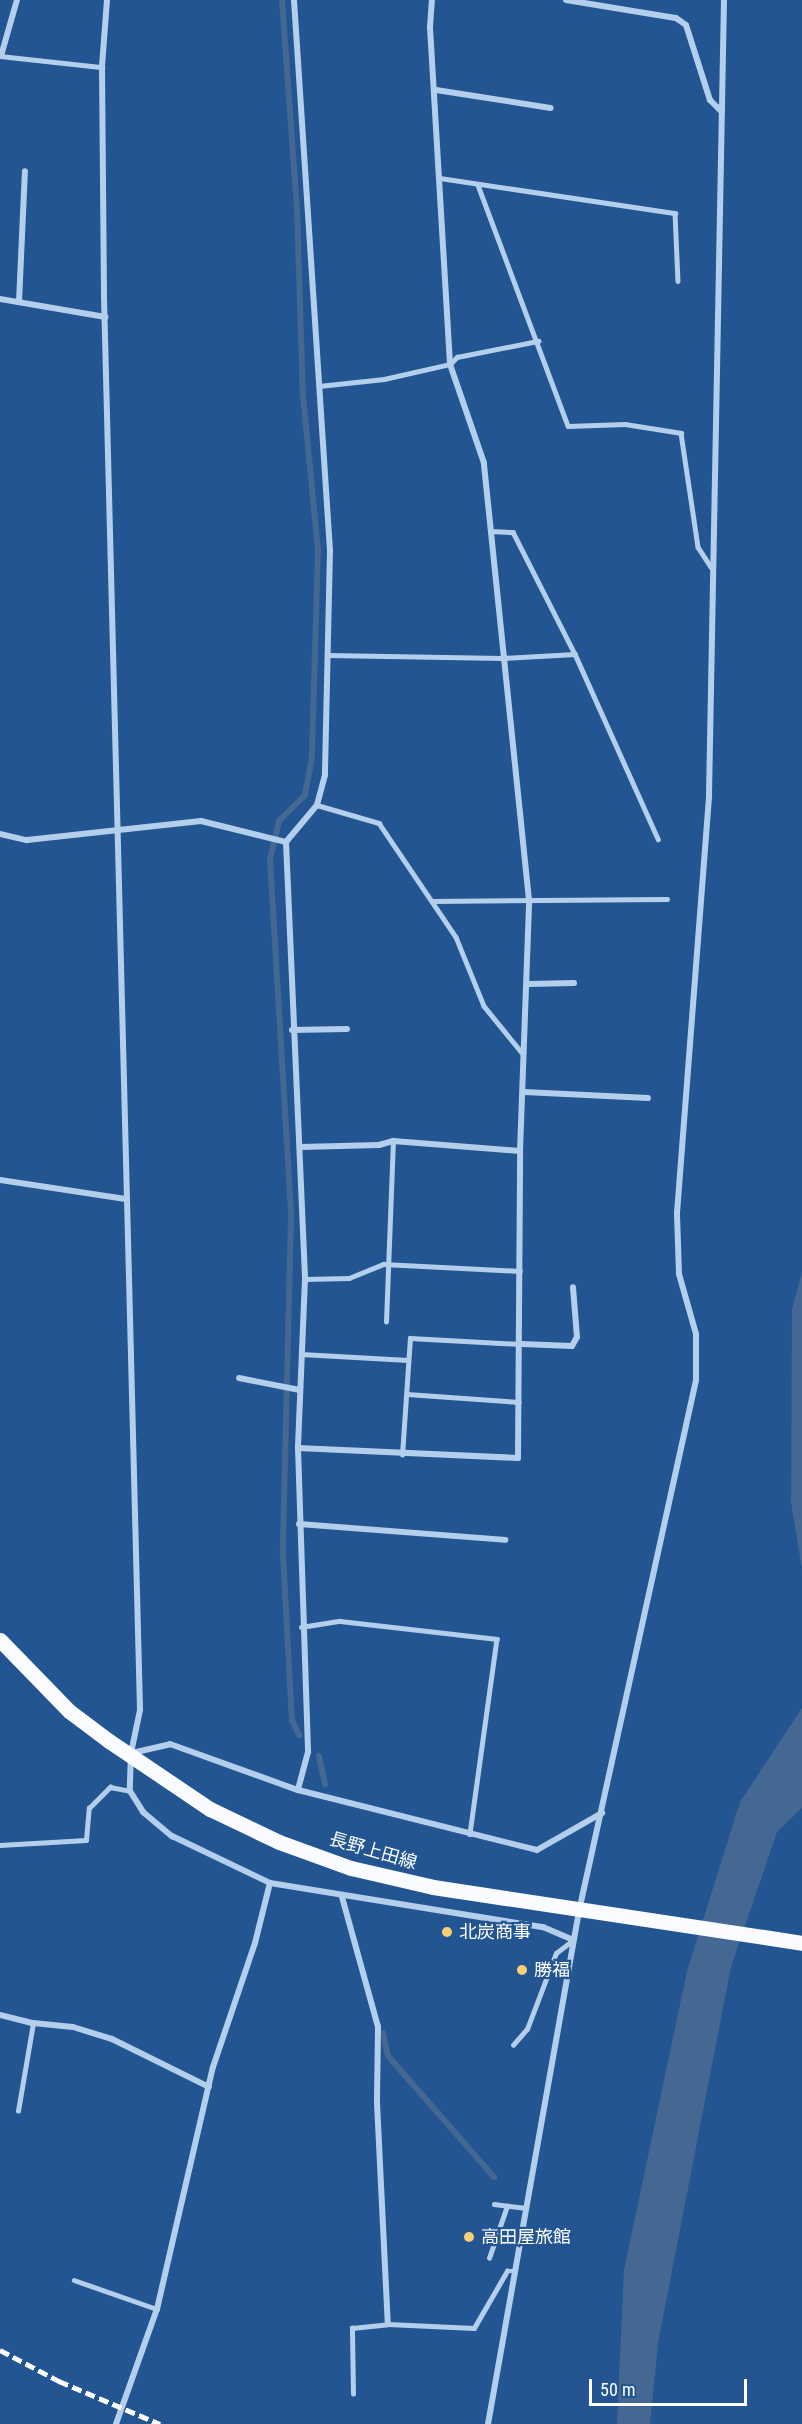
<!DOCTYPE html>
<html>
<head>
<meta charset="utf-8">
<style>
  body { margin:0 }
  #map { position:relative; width:802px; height:2424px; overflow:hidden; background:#225591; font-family:"Roboto Condensed","Noto Sans JP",sans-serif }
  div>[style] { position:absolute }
  .water>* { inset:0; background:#446892 }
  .stream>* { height:6px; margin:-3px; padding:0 3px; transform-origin:3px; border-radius:3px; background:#446892 }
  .service>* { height:4.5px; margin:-2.25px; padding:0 2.25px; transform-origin:2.25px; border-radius:2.25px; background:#b3cfec }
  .minor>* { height:6px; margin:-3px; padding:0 3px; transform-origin:3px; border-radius:3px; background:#b3cfec }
  .primary>* { height:15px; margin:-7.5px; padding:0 7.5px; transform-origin:7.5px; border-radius:7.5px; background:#f9fbff }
  .rail>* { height:4.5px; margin-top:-2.25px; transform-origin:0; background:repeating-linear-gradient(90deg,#fff 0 10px,transparent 0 14.5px) }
  .dots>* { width:16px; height:16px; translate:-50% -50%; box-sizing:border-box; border:3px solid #225591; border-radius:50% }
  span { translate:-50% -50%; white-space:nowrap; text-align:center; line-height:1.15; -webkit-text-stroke:4.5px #225591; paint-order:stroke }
  .street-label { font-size:18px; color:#fff }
  .poi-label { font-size:18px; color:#fff }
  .left { translate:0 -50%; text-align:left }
  .scale { position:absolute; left:589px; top:2379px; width:158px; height:27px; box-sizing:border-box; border:3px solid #fff; border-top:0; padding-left:8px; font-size:18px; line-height:21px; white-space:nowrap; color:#fff; -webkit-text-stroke:4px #225591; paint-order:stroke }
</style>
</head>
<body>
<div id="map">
  <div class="water">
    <div style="clip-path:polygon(802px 1272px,802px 1569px,791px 1502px,792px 1309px)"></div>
    <div style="clip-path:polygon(802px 1708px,802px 1808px,777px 1832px,731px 1967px,658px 2343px,650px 2424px,617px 2424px,624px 2270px,687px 1971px,740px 1802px)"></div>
  </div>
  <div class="stream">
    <div style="left:282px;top:0;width:209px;rotate:85.9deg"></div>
    <div style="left:297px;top:208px;width:187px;rotate:88.2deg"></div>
    <div style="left:303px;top:395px;width:156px;rotate:84.5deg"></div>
    <div style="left:318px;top:550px;width:208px;rotate:91.7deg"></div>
    <div style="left:312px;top:758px;width:38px;rotate:101deg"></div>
    <div style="left:305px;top:795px;width:37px;rotate:135deg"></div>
    <div style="left:279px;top:821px;width:39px;rotate:103deg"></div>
    <div style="left:270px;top:859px;width:358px;rotate:86.6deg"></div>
    <div style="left:291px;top:1216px;width:339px;rotate:91.4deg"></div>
    <div style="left:283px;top:1555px;width:165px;rotate:86.9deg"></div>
    <div style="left:292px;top:1720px;width:17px;rotate:65deg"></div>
    <div style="left:319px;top:1756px;width:29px;rotate:78deg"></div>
    <div style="left:383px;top:2033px;width:24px;rotate:78deg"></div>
    <div style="left:388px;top:2056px;width:161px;rotate:48.8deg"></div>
  </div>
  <div class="service">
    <div style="left:0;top:56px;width:103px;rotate:6.2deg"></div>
    <div style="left:440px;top:178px;width:238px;rotate:8.5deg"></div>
    <div style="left:675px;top:213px;width:68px;rotate:87.5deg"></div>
    <div style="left:478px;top:185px;width:257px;rotate:69.5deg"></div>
    <div style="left:568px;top:426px;width:57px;rotate:-2deg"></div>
    <div style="left:625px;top:424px;width:57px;rotate:9.1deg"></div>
    <div style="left:681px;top:433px;width:115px;rotate:81.5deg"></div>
    <div style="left:698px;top:547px;width:24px;rotate:57deg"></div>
    <div style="left:319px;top:386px;width:65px;rotate:-6.1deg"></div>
    <div style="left:384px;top:379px;width:68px;rotate:-12.8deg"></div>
    <div style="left:450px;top:364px;width:10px;rotate:-45deg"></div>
    <div style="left:457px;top:357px;width:83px;rotate:-11.2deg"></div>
    <div style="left:491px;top:531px;width:22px;rotate:3deg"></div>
    <div style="left:513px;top:532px;width:137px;rotate:63.1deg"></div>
    <div style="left:575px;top:654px;width:203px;rotate:65.8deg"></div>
    <div style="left:327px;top:655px;width:176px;rotate:1deg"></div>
    <div style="left:503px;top:658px;width:72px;rotate:-3.2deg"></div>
    <div style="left:317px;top:805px;width:65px;rotate:16.2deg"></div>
    <div style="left:379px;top:823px;width:138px;rotate:56deg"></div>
    <div style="left:456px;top:937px;width:74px;rotate:67.9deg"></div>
    <div style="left:484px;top:1006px;width:62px;rotate:50.9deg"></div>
    <div style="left:433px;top:901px;width:234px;rotate:-0.5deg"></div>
    <div style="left:305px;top:1279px;width:44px;rotate:-1.3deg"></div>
    <div style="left:349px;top:1278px;width:37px;rotate:-22deg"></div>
    <div style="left:383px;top:1264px;width:137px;rotate:2.9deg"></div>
    <div style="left:386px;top:1322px;width:181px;rotate:-87.8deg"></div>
    <div style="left:301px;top:1354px;width:107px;rotate:3.2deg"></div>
    <div style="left:407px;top:1394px;width:112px;rotate:4.1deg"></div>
    <div style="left:402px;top:1455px;width:117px;rotate:-86.1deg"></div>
    <div style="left:410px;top:1338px;width:111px;rotate:3.1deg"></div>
    <div style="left:301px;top:1627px;width:39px;rotate:-9deg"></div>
    <div style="left:340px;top:1621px;width:158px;rotate:6.5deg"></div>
    <div style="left:497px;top:1639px;width:197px;rotate:97.9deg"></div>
    <div style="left:0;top:1845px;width:86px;rotate:-3.3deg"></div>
    <div style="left:86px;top:1840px;width:32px;rotate:-85deg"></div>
    <div style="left:89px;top:1808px;width:30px;rotate:-45deg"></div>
    <div style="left:110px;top:1787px;width:20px;rotate:11deg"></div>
    <div style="left:513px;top:2045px;width:21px;rotate:-49deg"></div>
    <div style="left:527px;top:2029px;width:81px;rotate:-69.1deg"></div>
    <div style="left:556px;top:1953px;width:21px;rotate:-37deg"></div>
    <div style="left:18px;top:2111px;width:89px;rotate:-80.3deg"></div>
    <div style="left:494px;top:2204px;width:32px;rotate:7deg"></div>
    <div style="left:489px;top:2258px;width:55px;rotate:-70.9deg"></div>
    <div style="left:74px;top:2280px;width:88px;rotate:19.3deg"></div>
    <div style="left:353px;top:2394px;width:66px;rotate:-90.9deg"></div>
    <div style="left:352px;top:2328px;width:36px;rotate:-6deg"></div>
    <div style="left:388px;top:2324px;width:86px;rotate:2.7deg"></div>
    <div style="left:474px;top:2328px;width:66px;rotate:-59.9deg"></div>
    <div style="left:507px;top:2271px;width:7px"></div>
  </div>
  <div class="minor">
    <div style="left:107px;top:0;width:67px;rotate:94.3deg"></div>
    <div style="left:102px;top:67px;width:230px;rotate:89.5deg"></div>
    <div style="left:104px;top:297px;width:1413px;rotate:88.54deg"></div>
    <div style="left:140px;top:1710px;width:44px;rotate:101.8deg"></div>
    <div style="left:131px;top:1753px;width:38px;rotate:92deg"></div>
    <div style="left:130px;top:1791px;width:25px;rotate:58deg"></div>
    <div style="left:143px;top:1812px;width:38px;rotate:40deg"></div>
    <div style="left:172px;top:1836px;width:109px;rotate:25.6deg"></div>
    <div style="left:270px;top:1883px;width:277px;rotate:9.2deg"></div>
    <div style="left:543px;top:1927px;width:33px;rotate:23deg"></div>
    <div style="left:294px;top:0;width:551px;rotate:86.26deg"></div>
    <div style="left:330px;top:550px;width:225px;rotate:91.3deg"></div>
    <div style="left:325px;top:775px;width:31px;rotate:105deg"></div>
    <div style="left:317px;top:805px;width:48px;rotate:130deg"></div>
    <div style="left:286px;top:842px;width:437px;rotate:87.5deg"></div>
    <div style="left:305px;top:1279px;width:169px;rotate:92.4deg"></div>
    <div style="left:298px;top:1448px;width:304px;rotate:88.1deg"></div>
    <div style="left:308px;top:1752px;width:39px;rotate:105deg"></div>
    <div style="left:566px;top:0;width:111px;rotate:9.3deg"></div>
    <div style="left:676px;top:18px;width:12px;rotate:35deg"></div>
    <div style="left:686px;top:25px;width:79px;rotate:72.3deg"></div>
    <div style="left:710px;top:100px;width:16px;rotate:45deg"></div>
    <div style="left:1px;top:56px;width:58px;rotate:-74.1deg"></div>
    <div style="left:436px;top:90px;width:116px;rotate:8.9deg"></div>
    <div style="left:0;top:299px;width:107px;rotate:9.7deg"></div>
    <div style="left:19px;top:302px;width:131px;rotate:-87.4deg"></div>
    <div style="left:0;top:834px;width:28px;rotate:13deg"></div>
    <div style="left:27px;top:840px;width:175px;rotate:-6.2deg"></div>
    <div style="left:201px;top:821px;width:88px;rotate:13.9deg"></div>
    <div style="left:528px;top:984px;width:46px;rotate:-1.2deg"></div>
    <div style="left:292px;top:1030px;width:55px;rotate:-1deg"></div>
    <div style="left:524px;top:1092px;width:124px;rotate:2.8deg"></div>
    <div style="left:301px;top:1147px;width:78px;rotate:-1.5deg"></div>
    <div style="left:379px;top:1145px;width:15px;rotate:-16deg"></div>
    <div style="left:393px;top:1141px;width:127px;rotate:4.5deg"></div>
    <div style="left:0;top:1180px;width:127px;rotate:8.6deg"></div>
    <div style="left:521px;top:1344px;width:51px;rotate:2.2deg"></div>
    <div style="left:572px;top:1346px;width:10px;rotate:-61deg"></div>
    <div style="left:577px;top:1337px;width:50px;rotate:-94.6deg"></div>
    <div style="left:239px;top:1378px;width:62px;rotate:11.1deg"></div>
    <div style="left:298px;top:1448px;width:220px;rotate:2.6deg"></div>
    <div style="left:518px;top:1458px;width:307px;rotate:-89.6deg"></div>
    <div style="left:520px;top:1151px;width:251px;rotate:-87.9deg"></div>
    <div style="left:529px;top:900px;width:439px;rotate:-95.9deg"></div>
    <div style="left:484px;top:463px;width:105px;rotate:-109deg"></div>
    <div style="left:450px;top:364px;width:338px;rotate:-93.4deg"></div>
    <div style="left:430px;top:27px;width:27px;rotate:-86deg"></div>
    <div style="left:299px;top:1524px;width:207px;rotate:4.4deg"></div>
    <div style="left:132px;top:1753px;width:39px;rotate:-13deg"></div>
    <div style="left:170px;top:1744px;width:136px;rotate:19.8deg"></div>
    <div style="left:298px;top:1790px;width:246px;rotate:14.1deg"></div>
    <div style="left:537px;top:1850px;width:75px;rotate:-29.6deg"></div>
    <div style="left:342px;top:1897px;width:135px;rotate:74.5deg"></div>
    <div style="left:378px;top:2027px;width:76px;rotate:90.8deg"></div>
    <div style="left:377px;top:2103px;width:221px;rotate:87.2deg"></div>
    <div style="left:0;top:2015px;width:34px;rotate:14deg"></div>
    <div style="left:33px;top:2023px;width:40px;rotate:5.7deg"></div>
    <div style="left:73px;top:2027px;width:41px;rotate:17.1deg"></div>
    <div style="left:112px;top:2039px;width:108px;rotate:26.3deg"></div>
    <div style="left:116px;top:2424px;width:122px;rotate:-70.4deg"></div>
    <div style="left:157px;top:2309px;width:248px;rotate:-77deg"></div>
    <div style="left:213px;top:2067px;width:131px;rotate:-71.3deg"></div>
    <div style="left:255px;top:1943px;width:62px;rotate:-76deg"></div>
    <div style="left:488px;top:2424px;width:521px;rotate:-79.94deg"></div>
    <div style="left:579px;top:1911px;width:544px;rotate:-77.57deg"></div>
    <div style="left:696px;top:1380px;width:46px;rotate:-90deg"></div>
    <div style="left:696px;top:1334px;width:62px;rotate:-105.8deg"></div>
    <div style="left:679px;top:1274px;width:61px;rotate:-91.9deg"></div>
    <div style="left:677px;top:1213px;width:419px;rotate:-85.6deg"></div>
    <div style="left:709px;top:795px;width:795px;rotate:-88.92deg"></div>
  </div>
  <div class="primary">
    <div style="left:0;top:1640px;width:99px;rotate:45.8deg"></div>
    <div style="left:69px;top:1711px;width:50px;rotate:36.9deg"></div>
    <div style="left:109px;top:1741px;width:122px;rotate:34deg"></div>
    <div style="left:210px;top:1809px;width:76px;rotate:25.6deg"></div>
    <div style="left:279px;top:1842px;width:77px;rotate:19.9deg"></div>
    <div style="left:351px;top:1868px;width:84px;rotate:13deg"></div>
    <div style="left:433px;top:1887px;width:373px;rotate:8.6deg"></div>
  </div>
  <div class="rail">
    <div style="left:0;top:2350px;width:67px;rotate:27.7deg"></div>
    <div style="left:59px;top:2381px;width:110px;rotate:23.1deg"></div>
  </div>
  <div class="dots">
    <div style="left:447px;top:1932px;background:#f8cf76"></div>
    <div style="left:522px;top:1970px;background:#f8cf76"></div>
    <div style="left:469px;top:2237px;background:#f8cf76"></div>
  </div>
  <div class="street-label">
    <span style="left:373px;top:1851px;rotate:16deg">長野上田線</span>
  </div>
  <div class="poi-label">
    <span class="left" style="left:459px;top:1932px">北炭商事</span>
    <span class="left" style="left:534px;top:1970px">勝福</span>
    <span class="left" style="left:481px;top:2237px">高田屋旅館</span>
  </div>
  <div class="scale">50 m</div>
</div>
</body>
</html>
